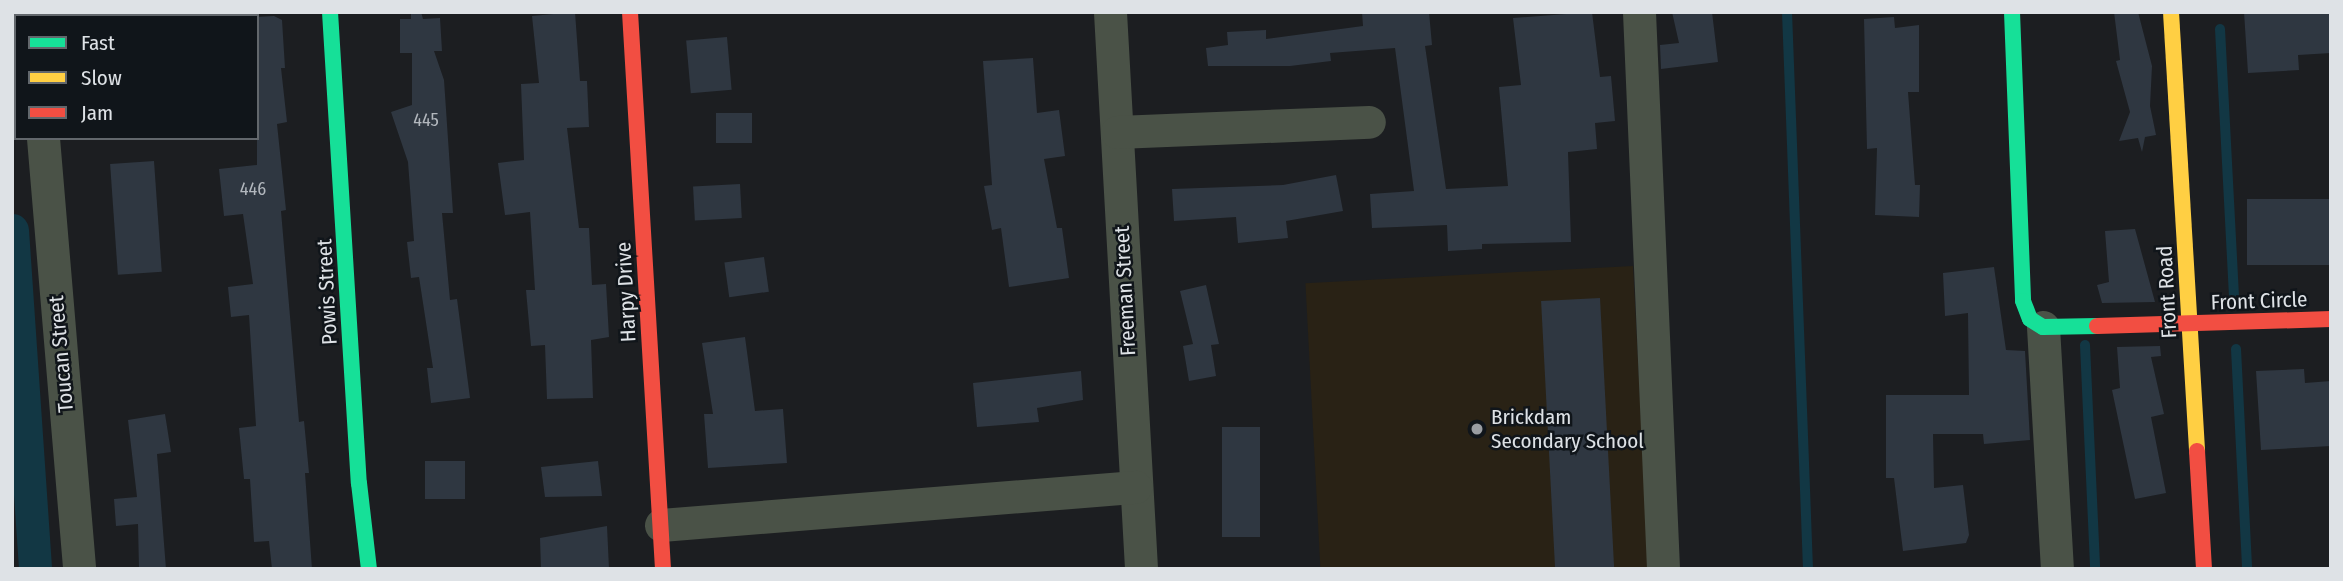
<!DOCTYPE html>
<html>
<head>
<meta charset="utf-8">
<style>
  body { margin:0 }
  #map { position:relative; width:2343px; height:581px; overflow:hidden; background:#1c1e21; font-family:"Fira Sans Condensed",sans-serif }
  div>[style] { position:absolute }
  .education>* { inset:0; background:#292215; transform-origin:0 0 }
  .stream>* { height:10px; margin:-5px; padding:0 5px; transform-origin:5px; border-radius:5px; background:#123744 }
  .canal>* { height:33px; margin:-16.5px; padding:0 16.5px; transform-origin:16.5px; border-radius:16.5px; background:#123744 }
  .building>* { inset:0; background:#2f3741; transform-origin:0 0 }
  .street>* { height:33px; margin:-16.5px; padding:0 16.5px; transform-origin:16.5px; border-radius:16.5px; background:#4a5247 }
  .fast>* { height:16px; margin:-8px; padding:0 8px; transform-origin:8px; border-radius:8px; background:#16e098 }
  .slow>* { height:16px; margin:-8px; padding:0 8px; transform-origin:8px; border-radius:8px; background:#ffcf43 }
  .jam>* { height:16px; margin:-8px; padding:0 8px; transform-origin:8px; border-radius:8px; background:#f24e42 }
  .dots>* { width:19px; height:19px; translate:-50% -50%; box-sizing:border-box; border:4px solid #10151a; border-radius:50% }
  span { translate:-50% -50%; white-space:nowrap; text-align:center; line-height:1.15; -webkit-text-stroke:5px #10151a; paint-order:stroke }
  .number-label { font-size:18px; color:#b2b7bd }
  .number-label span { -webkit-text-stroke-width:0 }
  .street-label { font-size:21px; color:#dee2e6 }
  .poi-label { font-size:21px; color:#dee2e6 }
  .left { translate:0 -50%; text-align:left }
  .frame { position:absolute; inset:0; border:14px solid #dee2e6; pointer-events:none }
  .legend { position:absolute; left:14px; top:14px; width:245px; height:126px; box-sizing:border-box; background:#10151a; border:2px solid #62676c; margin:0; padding:9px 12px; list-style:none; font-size:21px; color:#dee2e6 }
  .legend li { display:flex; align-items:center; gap:14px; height:35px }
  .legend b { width:35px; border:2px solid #62676c }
</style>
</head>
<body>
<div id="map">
  <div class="education">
    <div style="left:1633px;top:266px;width:303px;height:328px;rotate:87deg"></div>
  </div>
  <div class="stream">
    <div style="left:1787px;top:12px;width:557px;rotate:87.84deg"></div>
    <div style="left:2220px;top:29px;width:267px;rotate:87deg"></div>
    <div style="left:2085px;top:345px;width:224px;rotate:87.4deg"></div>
    <div style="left:2236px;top:349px;width:220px;rotate:87.1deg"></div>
  </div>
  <div class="canal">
    <div style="left:12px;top:230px;width:340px;rotate:86.1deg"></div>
  </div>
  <div class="building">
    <div style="clip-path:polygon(411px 12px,421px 12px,423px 19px,440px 18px,442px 51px,434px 51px,444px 80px,453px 213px,442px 213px,450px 300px,457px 299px,470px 398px,431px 403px,427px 368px,433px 368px,419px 277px,411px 278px,407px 242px,414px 241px,408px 162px,391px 112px,412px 105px,412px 53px,400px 53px,400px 19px,411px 19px)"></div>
    <div style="clip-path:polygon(575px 12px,580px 81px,587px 81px,589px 127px,567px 128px,579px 228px,589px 228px,592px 285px,606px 284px,609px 337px,591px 340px,593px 398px,547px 399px,545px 345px,531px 346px,526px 290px,535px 290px,530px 212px,505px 215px,498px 163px,524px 160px,521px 84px,539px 83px,532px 16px)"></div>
    <div style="clip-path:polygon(1362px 12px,1429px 12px,1432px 45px,1425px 46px,1446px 189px,1508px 186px,1499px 87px,1521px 85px,1513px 18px,1592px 12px,1600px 77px,1611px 76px,1615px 121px,1595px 123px,1597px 149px,1568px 152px,1571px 242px,1482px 244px,1482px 249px,1448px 251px,1447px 225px,1372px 228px,1370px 194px,1414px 191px,1395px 48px,1330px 53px,1331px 61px,1290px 66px,1208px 66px,1206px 48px,1228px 45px,1227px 32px,1266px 30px,1266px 39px,1363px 26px)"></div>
    <div style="clip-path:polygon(1672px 12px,1712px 12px,1718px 62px,1661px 69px,1660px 45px,1679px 43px)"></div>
    <div style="clip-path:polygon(2114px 12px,2138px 12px,2152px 66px,2150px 106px,2156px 135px,2145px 137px,2142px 152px,2138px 138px,2119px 141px,2130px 112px,2116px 61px,2120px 60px)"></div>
    <div style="clip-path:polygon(2244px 12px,2331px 12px,2331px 53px,2298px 55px,2299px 70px,2248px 73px)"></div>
    <div style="clip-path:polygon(274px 16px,282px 20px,285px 68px,281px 68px,287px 122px,277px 124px,286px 210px,281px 211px,299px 422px,304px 421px,309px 473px,305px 473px,312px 569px,272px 569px,269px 541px,254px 542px,250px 479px,244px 479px,239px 428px,256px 426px,249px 315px,231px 317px,228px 287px,253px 284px,243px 214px,224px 216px,219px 169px,257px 165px,257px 17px)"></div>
    <div style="clip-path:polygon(1894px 17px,1895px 28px,1919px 25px,1919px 92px,1908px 92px,1915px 185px,1920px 185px,1919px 217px,1875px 215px,1877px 148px,1867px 149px,1864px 19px)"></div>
    <div style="left:727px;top:37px;width:53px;height:41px;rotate:85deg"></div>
    <div style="clip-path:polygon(1033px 58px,1037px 113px,1059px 110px,1065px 156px,1044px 159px,1057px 228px,1062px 228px,1069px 278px,1009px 287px,1001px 228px,992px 230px,984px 186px,992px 185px,983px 61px)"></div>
    <div style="left:716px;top:113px;width:36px;height:30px"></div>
    <div style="left:154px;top:161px;width:111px;height:44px;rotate:86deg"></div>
    <div style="clip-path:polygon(1336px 175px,1343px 211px,1286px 221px,1288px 238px,1238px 243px,1236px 217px,1174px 221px,1172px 189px,1283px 185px)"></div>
    <div style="left:740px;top:184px;width:34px;height:47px;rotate:87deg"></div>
    <div style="left:2331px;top:199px;width:66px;height:84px;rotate:90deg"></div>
    <div style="clip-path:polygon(2135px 229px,2155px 302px,2102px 303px,2097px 285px,2109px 282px,2105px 231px)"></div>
    <div style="left:764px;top:257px;width:35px;height:40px;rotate:82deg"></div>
    <div style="clip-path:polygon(1994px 267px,2006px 350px,2025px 351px,2030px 440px,1984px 444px,1983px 434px,1933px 434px,1934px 488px,1963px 485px,1969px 535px,1966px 543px,1903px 551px,1894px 478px,1886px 478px,1886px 395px,1969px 395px,1968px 313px,1945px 316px,1943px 273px)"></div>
    <div style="clip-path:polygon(1206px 285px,1219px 344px,1211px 345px,1216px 376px,1189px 381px,1183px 346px,1193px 344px,1180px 291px)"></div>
    <div style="left:1600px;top:298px;width:271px;height:59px;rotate:87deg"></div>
    <div style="clip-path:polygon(745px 337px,755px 411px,783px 409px,787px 463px,708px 468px,704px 414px,713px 414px,702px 343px)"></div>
    <div style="clip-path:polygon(2160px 346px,2161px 356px,2151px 357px,2164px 414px,2151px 417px,2166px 493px,2135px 499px,2112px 390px,2120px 388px,2117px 347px)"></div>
    <div style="clip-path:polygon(2304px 369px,2305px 383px,2331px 381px,2331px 446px,2261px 450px,2256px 371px)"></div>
    <div style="clip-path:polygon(1081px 371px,1083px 400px,1037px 408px,1039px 422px,977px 427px,973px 383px)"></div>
    <div style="clip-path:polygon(165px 414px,171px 452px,157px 454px,166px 569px,139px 569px,138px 524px,116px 526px,114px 499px,137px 497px,128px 420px)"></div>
    <div style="left:1222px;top:427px;width:38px;height:110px"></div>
    <div style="left:465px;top:461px;width:38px;height:40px;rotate:90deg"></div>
    <div style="clip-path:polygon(598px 461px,602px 496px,545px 497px,541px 467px)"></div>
    <div style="clip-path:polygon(607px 526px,609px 569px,541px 569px,540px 538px)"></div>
  </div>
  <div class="street">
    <div style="left:35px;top:12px;width:4px;rotate:76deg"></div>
    <div style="left:1110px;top:12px;width:558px;rotate:86.81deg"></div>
    <div style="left:1639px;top:12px;width:558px;rotate:87.53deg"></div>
    <div style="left:1117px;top:132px;width:252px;rotate:-2.3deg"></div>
    <div style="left:43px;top:138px;width:433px;rotate:85.2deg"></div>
    <div style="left:2043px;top:327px;width:242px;rotate:86.7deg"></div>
    <div style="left:661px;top:525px;width:476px;rotate:-4.6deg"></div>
  </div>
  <div class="fast">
    <div style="left:330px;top:12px;width:472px;rotate:86.5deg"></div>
    <div style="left:359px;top:483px;width:87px;rotate:83.4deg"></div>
    <div style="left:2012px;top:12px;width:289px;rotate:87.8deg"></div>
    <div style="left:2023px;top:301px;width:19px;rotate:69deg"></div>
    <div style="left:2030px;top:319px;width:15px;rotate:32deg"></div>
    <div style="left:2043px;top:327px;width:54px;rotate:-1.1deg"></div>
  </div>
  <div class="slow">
    <div style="left:2171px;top:12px;width:440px;rotate:86.6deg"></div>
  </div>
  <div class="jam">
    <div style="left:630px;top:12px;width:558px;rotate:86.61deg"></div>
    <div style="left:2097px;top:326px;width:234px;rotate:-1.7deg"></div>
    <div style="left:2197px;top:451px;width:118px;rotate:86.6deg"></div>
  </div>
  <div class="dots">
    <div style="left:1477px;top:429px;background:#9a9da1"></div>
  </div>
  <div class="number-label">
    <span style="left:426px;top:120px">445</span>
    <span style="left:253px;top:189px">446</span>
  </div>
  <div class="street-label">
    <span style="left:1125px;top:291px;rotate:-93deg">Freeman Street</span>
    <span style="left:327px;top:292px;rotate:-93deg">Powis Street</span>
    <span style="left:626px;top:292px;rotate:-93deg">Harpy Drive</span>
    <span style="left:2167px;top:292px;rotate:-93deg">Front Road</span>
    <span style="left:2259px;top:301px;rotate:-2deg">Front Circle</span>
    <span style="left:61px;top:354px;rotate:-95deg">Toucan Street</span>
  </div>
  <div class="poi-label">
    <span class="left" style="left:1491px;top:429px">Brickdam<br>Secondary School</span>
  </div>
  <div class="frame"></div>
  <ul class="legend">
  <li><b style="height:9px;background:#16e098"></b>Fast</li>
  <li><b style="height:9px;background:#ffcf43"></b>Slow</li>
  <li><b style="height:9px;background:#f24e42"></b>Jam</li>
  </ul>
</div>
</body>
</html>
